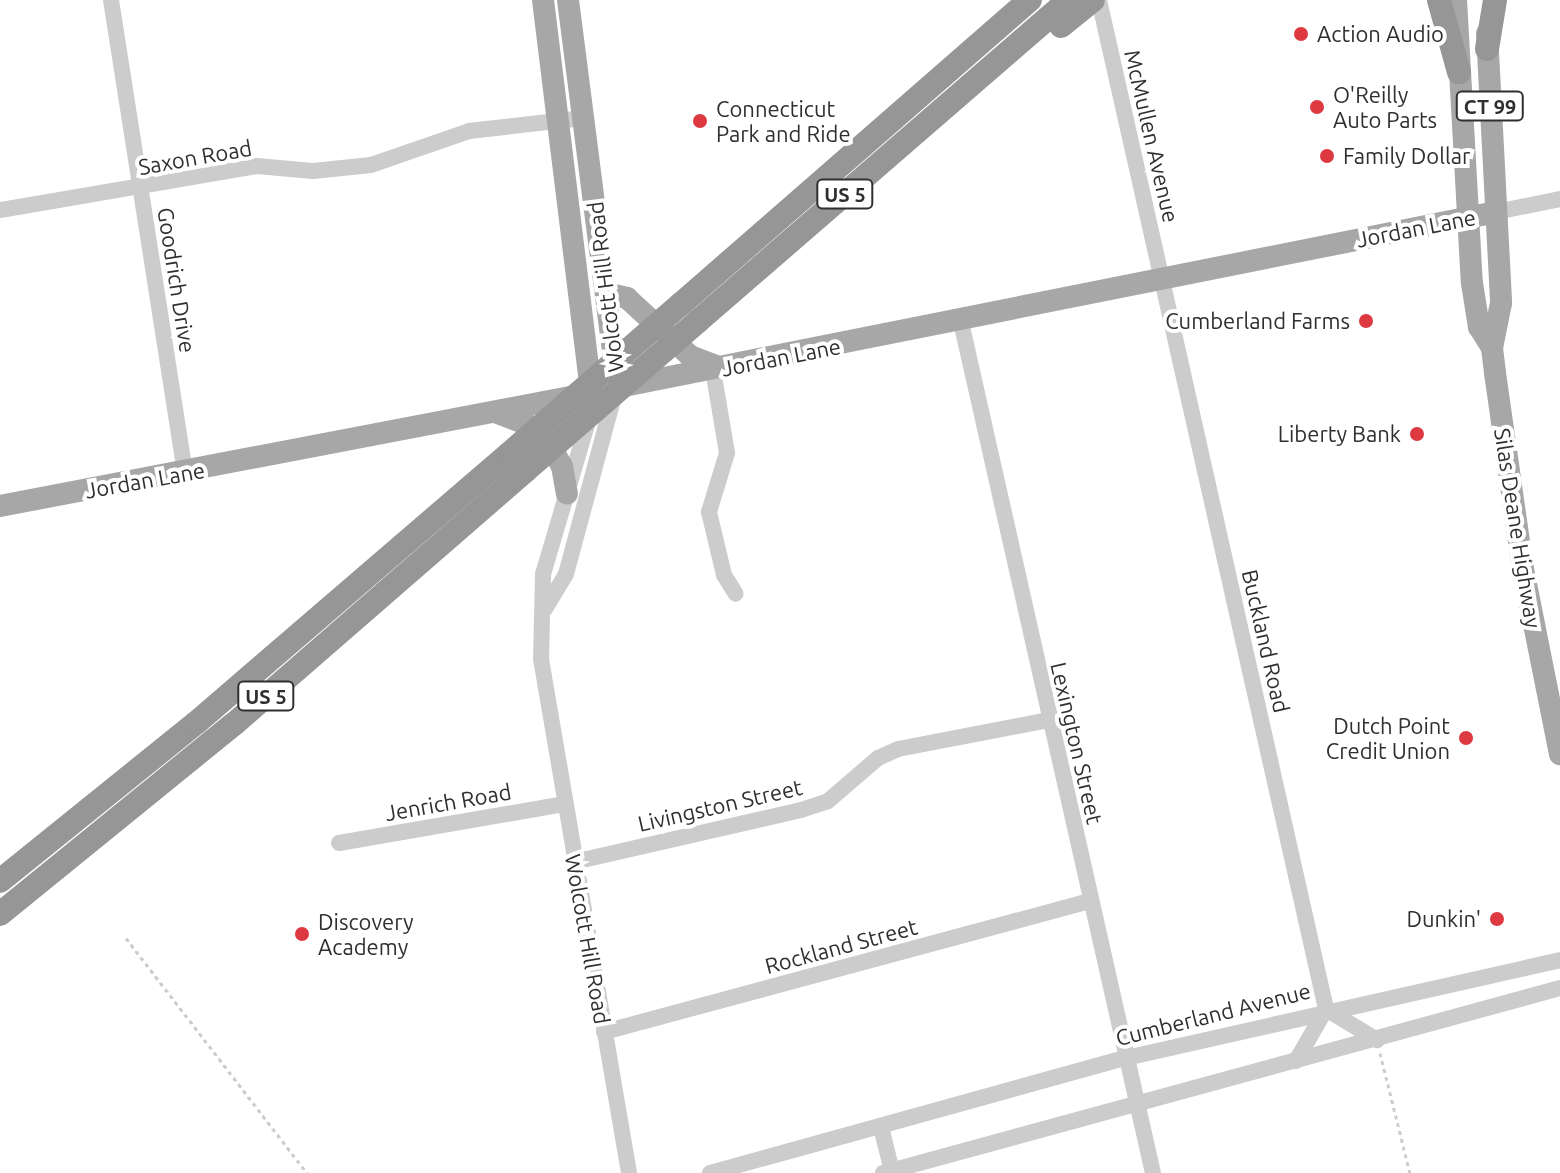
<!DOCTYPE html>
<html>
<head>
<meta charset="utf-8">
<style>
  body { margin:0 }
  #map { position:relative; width:1560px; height:1173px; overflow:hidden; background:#fff; font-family:Ubuntu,sans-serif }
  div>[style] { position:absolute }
  .path>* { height:3px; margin-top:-1.5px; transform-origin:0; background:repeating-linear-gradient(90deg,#ccc 0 4px,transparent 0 8px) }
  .minor>* { height:16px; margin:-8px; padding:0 8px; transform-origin:8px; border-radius:8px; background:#ccc }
  .major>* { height:22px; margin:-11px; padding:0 11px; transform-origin:11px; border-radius:11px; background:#a7a7a7 }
  .highway>* { height:24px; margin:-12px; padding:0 12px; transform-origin:12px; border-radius:12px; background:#969696 }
  .highway-bridge>* { height:24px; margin:-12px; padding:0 12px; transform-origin:12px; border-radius:12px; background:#969696 }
  .dots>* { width:22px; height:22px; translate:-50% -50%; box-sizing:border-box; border:4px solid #fff; border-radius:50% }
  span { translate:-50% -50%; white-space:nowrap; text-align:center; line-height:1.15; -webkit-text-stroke:8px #fff; paint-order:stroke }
  .shield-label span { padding:2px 6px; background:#fff; border:2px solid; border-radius:6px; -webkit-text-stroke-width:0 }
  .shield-label { font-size:20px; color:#2f2f2f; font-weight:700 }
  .poi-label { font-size:22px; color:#2f2f2f }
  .left { translate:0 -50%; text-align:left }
  .right { translate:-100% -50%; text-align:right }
  .street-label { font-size:22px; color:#2f2f2f }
</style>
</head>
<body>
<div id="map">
  <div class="path">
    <div style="left:126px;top:938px;width:297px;rotate:52.4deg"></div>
    <div style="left:1380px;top:1053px;width:124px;rotate:76deg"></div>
  </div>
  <div class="minor">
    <div style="left:111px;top:0;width:478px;rotate:81.1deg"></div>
    <div style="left:1099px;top:0;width:1025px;rotate:77.32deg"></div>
    <div style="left:1324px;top:1000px;width:9px;rotate:77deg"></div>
    <div style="left:1326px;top:1009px;width:60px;rotate:120deg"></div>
    <div style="left:0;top:210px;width:261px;rotate:-9.7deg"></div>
    <div style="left:257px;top:166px;width:56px;rotate:5.1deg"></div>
    <div style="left:313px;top:171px;width:58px;rotate:-5.9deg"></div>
    <div style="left:371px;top:165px;width:104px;rotate:-19.1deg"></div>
    <div style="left:469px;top:131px;width:115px;rotate:-6.5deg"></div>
    <div style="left:1496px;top:212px;width:65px;rotate:-11.5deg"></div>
    <div style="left:961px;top:322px;width:872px;rotate:77.29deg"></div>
    <div style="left:713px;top:370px;width:84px;rotate:80.4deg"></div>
    <div style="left:727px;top:453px;width:62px;rotate:107deg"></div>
    <div style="left:709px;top:512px;width:65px;rotate:76.6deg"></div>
    <div style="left:724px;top:575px;width:22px;rotate:58deg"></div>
    <div style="left:589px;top:418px;width:163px;rotate:106.4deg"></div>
    <div style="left:543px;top:574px;width:85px;rotate:91.3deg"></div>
    <div style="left:541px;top:659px;width:521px;rotate:80.28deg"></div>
    <div style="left:545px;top:609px;width:41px;rotate:-59deg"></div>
    <div style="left:566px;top:574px;width:192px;rotate:-74.9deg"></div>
    <div style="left:339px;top:843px;width:228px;rotate:-9.8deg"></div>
    <div style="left:574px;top:862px;width:233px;rotate:-12.9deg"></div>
    <div style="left:801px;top:810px;width:28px;rotate:-18deg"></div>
    <div style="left:828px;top:801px;width:66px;rotate:-40.7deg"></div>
    <div style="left:878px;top:758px;width:22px;rotate:-24deg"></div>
    <div style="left:898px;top:749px;width:154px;rotate:-10.9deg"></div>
    <div style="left:1326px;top:1009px;width:60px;rotate:31.3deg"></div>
    <div style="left:604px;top:1032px;width:503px;rotate:-15.09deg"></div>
    <div style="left:881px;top:1127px;width:45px;rotate:76deg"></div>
    <div style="left:710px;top:1173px;width:432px;rotate:-15.5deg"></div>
    <div style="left:1126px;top:1058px;width:445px;rotate:-12.7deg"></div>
    <div style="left:883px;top:1173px;width:702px;rotate:-15.28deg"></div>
  </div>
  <div class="major">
    <div style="left:543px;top:0;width:395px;rotate:83deg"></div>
    <div style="left:568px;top:0;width:379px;rotate:82.7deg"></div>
    <div style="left:1456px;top:0;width:283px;rotate:86.8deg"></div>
    <div style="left:1472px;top:283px;width:45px;rotate:81deg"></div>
    <div style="left:1479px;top:327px;width:25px;rotate:58deg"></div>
    <div style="left:1487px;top:33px;width:270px;rotate:87deg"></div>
    <div style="left:1501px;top:303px;width:46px;rotate:101.3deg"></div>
    <div style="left:1492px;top:348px;width:25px;rotate:83deg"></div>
    <div style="left:1495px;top:373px;width:198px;rotate:81.9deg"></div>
    <div style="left:1523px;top:569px;width:189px;rotate:78.7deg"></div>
    <div style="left:606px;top:293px;width:22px;rotate:13deg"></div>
    <div style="left:627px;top:298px;width:86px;rotate:42.6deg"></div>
    <div style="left:690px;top:356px;width:31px;rotate:21deg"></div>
    <div style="left:619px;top:387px;width:894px;rotate:-11.28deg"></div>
    <div style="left:495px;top:412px;width:34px;rotate:21deg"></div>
    <div style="left:527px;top:424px;width:29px;rotate:41deg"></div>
    <div style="left:549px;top:443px;width:26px;rotate:61deg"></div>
    <div style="left:562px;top:466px;width:28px;rotate:80deg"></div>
    <div style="left:0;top:506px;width:592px;rotate:-10.82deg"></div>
  </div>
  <div class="highway">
    <div style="left:1439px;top:0;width:75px;rotate:74.5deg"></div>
    <div style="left:1061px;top:26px;width:41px;rotate:-39.1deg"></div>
    <div style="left:1487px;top:49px;width:50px;rotate:-80.7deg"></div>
    <div style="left:681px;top:304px;width:463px;rotate:-41.1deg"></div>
    <div style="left:697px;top:322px;width:492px;rotate:-40.9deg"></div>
    <div style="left:0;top:881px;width:252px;rotate:-38.9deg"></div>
    <div style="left:196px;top:723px;width:414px;rotate:-40.7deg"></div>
    <div style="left:0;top:914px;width:301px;rotate:-39.1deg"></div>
    <div style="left:234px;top:724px;width:386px;rotate:-41deg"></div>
  </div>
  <div class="highway-bridge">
    <div style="left:510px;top:453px;width:227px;rotate:-41.1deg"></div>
    <div style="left:525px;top:471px;width:228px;rotate:-40.9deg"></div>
  </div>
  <div class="dots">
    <div style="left:1301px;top:34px;background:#de3841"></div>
    <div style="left:1317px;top:107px;background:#de3841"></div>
    <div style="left:700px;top:121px;background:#de3841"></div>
    <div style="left:1327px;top:156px;background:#de3841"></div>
    <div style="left:1366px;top:321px;background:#de3841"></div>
    <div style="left:1417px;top:434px;background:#de3841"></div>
    <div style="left:1466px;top:738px;background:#de3841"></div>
    <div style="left:1497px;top:919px;background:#de3841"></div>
    <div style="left:302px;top:934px;background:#de3841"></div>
  </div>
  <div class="shield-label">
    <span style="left:1490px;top:106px">CT 99</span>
    <span style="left:845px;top:194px">US 5</span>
    <span style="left:266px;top:696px">US 5</span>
  </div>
  <div class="poi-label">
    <span class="left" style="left:1317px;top:34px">Action Audio</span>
    <span class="left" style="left:1333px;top:107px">O'Reilly<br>Auto Parts</span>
    <span class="left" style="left:716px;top:121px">Connecticut<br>Park and Ride</span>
    <span class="left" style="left:1343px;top:156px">Family Dollar</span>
    <span class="right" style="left:1350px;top:321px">Cumberland Farms</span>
    <span class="right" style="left:1401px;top:434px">Liberty Bank</span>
    <span class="right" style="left:1450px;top:738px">Dutch Point<br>Credit Union</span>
    <span class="right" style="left:1481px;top:919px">Dunkin'</span>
    <span class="left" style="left:318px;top:934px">Discovery<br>Academy</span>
  </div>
  <div class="street-label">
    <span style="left:1152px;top:136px;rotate:77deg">McMullen Avenue</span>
    <span style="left:195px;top:157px;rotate:-10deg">Saxon Road</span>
    <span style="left:1416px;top:228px;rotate:-11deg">Jordan Lane</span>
    <span style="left:177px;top:280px;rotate:81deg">Goodrich Drive</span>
    <span style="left:605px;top:287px;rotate:-97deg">Wolcott Hill Road</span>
    <span style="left:781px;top:357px;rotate:-11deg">Jordan Lane</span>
    <span style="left:145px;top:480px;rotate:-10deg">Jordan Lane</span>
    <span style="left:1518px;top:528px;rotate:81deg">Silas Deane Highway</span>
    <span style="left:1266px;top:641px;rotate:77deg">Buckland Road</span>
    <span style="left:1077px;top:743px;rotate:77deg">Lexington Street</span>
    <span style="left:448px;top:802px;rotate:-10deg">Jenrich Road</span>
    <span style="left:720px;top:805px;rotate:-13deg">Livingston Street</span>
    <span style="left:588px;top:939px;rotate:80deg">Wolcott Hill Road</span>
    <span style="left:841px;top:946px;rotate:-15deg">Rockland Street</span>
    <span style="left:1213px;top:1014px;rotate:-14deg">Cumberland Avenue</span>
  </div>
</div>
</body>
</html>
